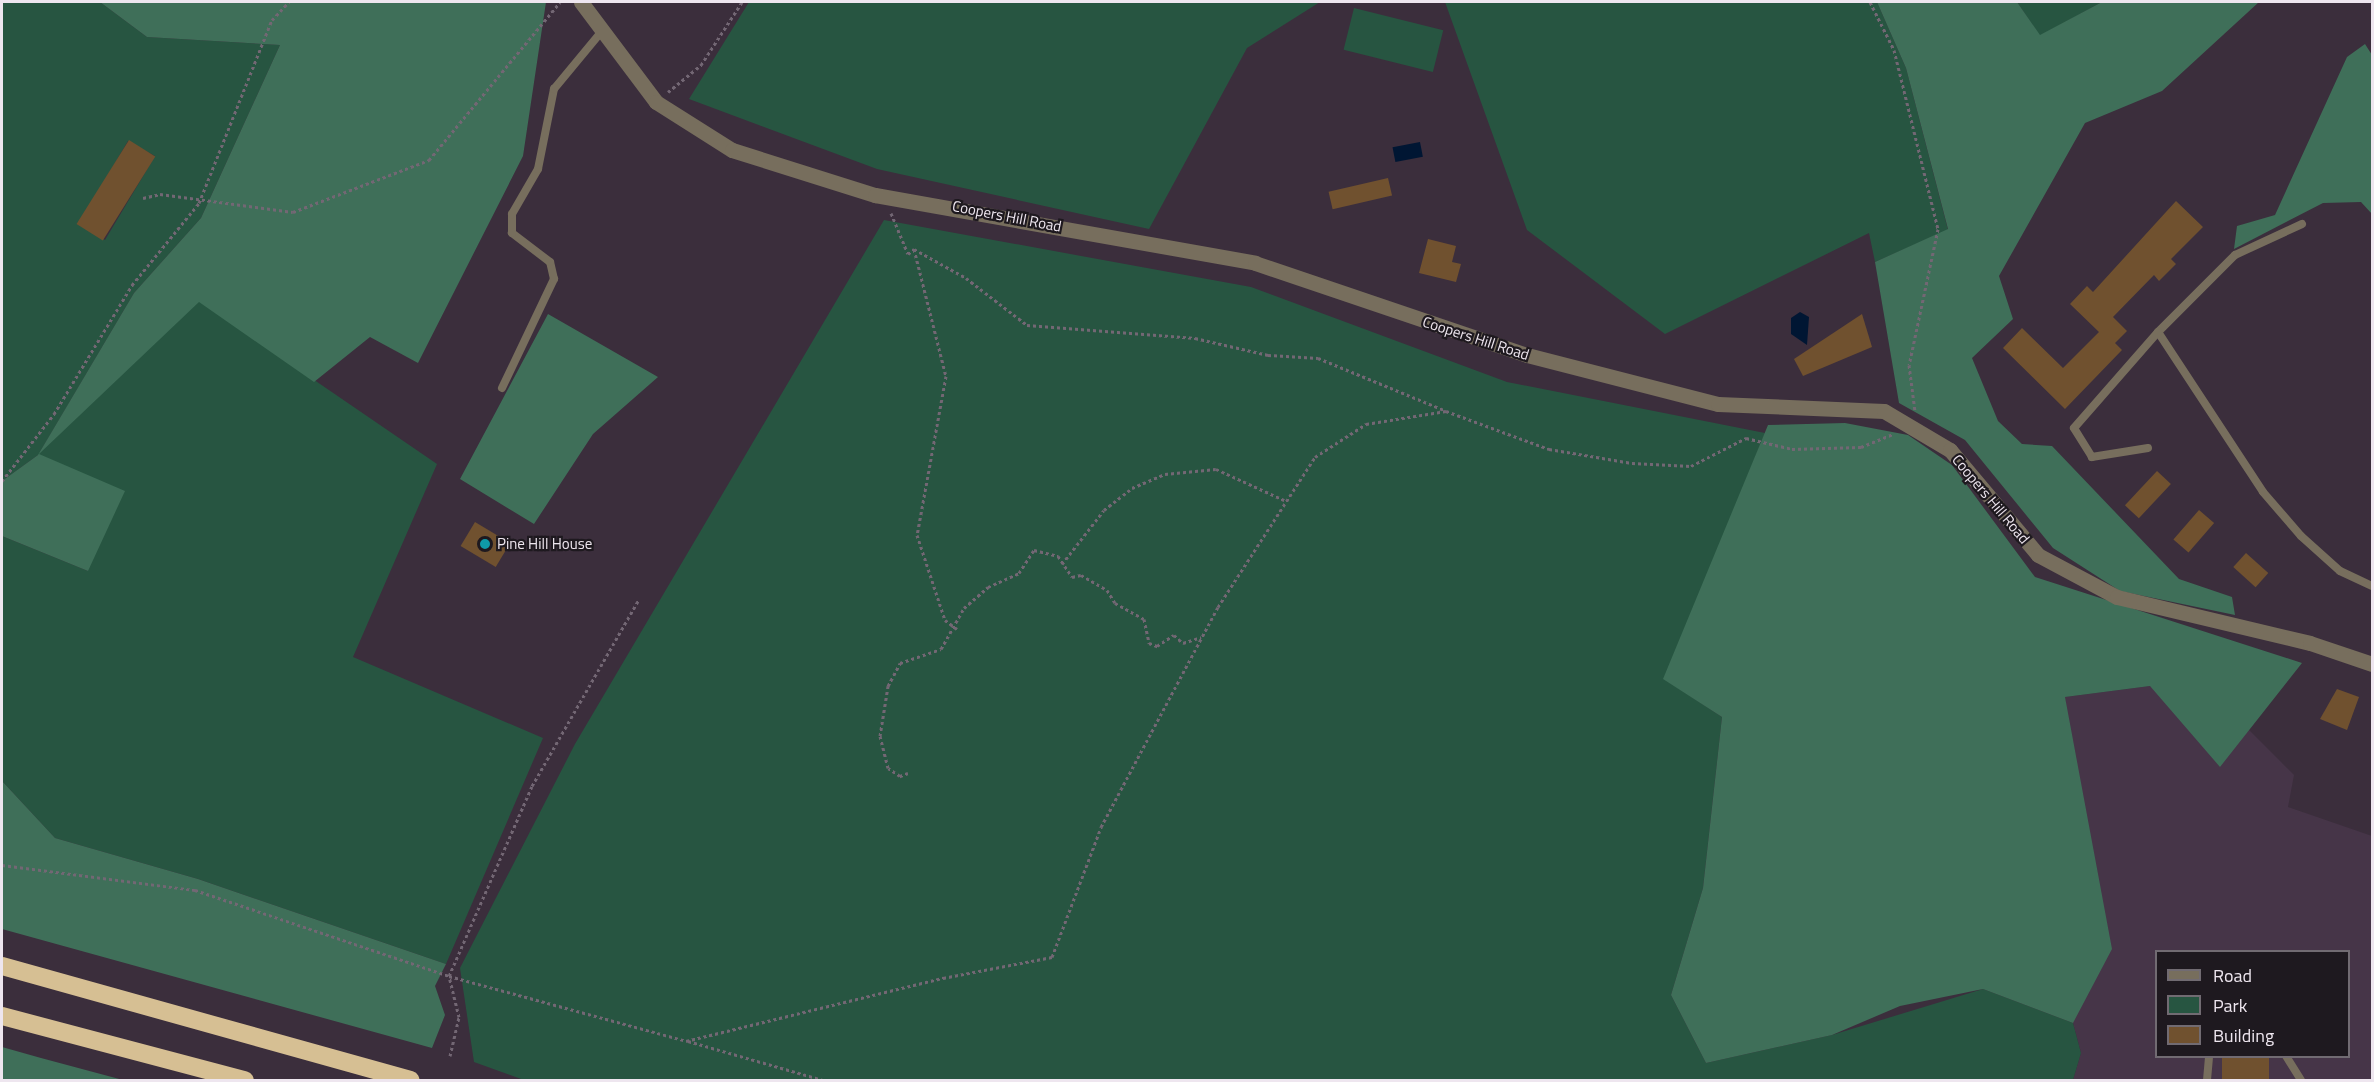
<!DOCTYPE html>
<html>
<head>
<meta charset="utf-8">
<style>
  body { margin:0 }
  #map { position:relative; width:2374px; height:1082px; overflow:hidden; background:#3b2e3c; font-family:"Titillium Web",sans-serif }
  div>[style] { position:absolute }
  .built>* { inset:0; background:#463548 }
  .green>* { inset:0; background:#275541; transform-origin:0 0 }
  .forest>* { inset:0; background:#3f6f59 }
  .water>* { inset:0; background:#001633; transform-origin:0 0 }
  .building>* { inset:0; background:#70512f; transform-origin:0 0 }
  .path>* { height:3px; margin-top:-1.5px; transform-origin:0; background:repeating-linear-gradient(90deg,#736774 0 3px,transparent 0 6px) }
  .service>* { height:8px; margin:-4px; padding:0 4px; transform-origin:4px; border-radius:4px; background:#776e5d }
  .tertiary>* { height:15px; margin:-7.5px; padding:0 7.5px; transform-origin:7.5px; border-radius:7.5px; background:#776e5d }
  .motorway>* { height:18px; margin:-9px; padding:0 9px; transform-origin:9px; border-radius:9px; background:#d6bf93 }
  .dots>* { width:16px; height:16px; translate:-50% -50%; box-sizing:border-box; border:3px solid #1e191f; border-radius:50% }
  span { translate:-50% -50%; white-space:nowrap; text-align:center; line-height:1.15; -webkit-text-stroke:4.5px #1e191f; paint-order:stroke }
  .street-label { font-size:15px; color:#eee6ef }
  .poi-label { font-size:15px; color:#eee6ef }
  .left { translate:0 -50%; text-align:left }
  .frame { position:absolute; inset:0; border:3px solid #eee6ef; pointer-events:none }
  .legend { position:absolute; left:2155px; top:950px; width:195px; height:108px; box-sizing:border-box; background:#1e191f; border:2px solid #716b72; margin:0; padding:8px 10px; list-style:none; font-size:18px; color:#eee6ef }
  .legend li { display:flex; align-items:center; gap:12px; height:30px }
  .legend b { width:30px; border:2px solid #716b72 }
</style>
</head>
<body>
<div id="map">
  <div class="built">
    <div style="clip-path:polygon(evenodd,2150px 686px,2222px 703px,2294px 775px,2288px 807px,2372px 836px,2372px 1080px,2073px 1080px,2081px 1053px,2073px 1023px,2065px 697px,2150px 686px,2156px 952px,2348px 952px,2348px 1056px,2156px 1056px,2156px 952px)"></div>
  </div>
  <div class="green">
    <div style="clip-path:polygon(evenodd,2px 2px,100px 2px,147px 37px,280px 45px,201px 218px,134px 293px,40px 452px,199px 301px,437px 464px,353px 657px,543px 738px,446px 964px,198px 879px,55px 838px,2px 781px,2px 536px,88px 571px,38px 455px,2px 481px,2px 2px,128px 141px,155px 156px,105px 240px,79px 224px,128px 141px)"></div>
    <div style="clip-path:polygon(749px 2px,1320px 2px,1247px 48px,1149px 229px,877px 169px,689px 99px)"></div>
    <div style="clip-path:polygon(1445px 2px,1877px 2px,1906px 68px,1948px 230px,1875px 262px,1869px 233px,1665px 334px,1527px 230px)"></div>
    <div style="clip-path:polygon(2017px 2px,2102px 2px,2040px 36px)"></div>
    <div style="left:1354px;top:8px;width:92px;height:43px;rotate:14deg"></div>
    <div style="clip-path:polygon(884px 220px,1251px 287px,1507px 382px,1765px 433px,1666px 680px,1722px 717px,1703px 888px,1671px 995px,1706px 1063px,1832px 1035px,1983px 989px,2073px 1023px,2081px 1053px,2073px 1080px,524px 1080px,474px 1062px,460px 968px,575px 744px)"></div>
  </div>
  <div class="forest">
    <div style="clip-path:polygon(100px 2px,546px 2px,523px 156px,418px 363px,370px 337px,314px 382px,199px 302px,39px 454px,125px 491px,88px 571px,2px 536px,2px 481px,38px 455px,134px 293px,201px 218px,280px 45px,147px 37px)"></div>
    <div style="clip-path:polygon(1877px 2px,2017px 2px,2040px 35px,2102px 2px,2259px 2px,2162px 91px,2085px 123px,1999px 276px,2013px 319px,1972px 358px,1998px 421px,2022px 444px,2052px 446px,2179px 579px,2232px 597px,2235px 615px,2120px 591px,2053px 548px,1965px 440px,1899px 403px,1875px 262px,1948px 229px,1906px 68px)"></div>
    <div style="clip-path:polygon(2365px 44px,2372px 55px,2372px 214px,2361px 202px,2323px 203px,2234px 249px,2237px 226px,2275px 215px,2347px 57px)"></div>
    <div style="clip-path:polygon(548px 314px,658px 377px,593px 434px,534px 524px,460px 479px)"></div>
    <div style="clip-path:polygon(1845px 423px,1908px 435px,1952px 465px,2035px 577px,2302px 663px,2220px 767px,2150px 686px,2065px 697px,2112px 949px,2073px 1023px,1983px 989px,1900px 1006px,1832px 1035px,1706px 1063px,1671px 995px,1703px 888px,1722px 717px,1663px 679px,1768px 425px)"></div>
    <div style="clip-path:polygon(2px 781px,55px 838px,198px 879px,446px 964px,435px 986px,445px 1015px,432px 1048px,2px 929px)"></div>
    <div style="clip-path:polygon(2px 1047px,41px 1058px,123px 1080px,2px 1080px)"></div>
  </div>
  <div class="water">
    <div style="left:1420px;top:142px;width:15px;height:28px;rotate:79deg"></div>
    <div style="clip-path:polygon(1800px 312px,1809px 317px,1807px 345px,1791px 334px,1791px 318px)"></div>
  </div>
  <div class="building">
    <div style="left:129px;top:140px;width:31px;height:99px;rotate:32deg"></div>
    <div style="left:1388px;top:178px;width:18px;height:61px;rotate:77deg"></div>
    <div style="clip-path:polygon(2176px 201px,2203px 227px,2171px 259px,2176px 264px,2159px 281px,2154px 275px,2113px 317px,2127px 331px,2115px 343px,2122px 350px,2065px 409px,2003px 348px,2022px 328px,2063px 368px,2099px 332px,2070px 304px,2087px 286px,2093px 292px)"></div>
    <div style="clip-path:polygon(1428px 239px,1456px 246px,1452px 262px,1461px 264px,1456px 282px,1419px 273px)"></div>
    <div style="clip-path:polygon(1862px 314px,1872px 347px,1803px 376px,1794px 359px)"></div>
    <div style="left:2157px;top:471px;width:19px;height:47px;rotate:43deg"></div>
    <div style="left:2199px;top:510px;width:20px;height:39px;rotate:41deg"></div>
    <div style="left:475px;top:522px;width:41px;height:28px;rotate:31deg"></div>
    <div style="left:2246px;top:553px;width:30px;height:19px;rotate:42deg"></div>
    <div style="clip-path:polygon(2337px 689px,2359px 697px,2347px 730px,2320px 719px)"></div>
    <div style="left:2222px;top:1056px;width:47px;height:24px"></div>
  </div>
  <div class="path">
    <div style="left:1870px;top:2px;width:54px;rotate:63.4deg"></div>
    <div style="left:1894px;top:50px;width:184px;rotate:76.2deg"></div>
    <div style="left:1938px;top:229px;width:139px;rotate:102deg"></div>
    <div style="left:1909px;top:365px;width:46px;rotate:82.6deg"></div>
    <div style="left:668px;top:92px;width:43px;rotate:-39.3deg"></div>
    <div style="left:701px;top:65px;width:75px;rotate:-56.9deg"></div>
    <div style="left:143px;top:198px;width:17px;rotate:-13deg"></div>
    <div style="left:160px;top:194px;width:134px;rotate:7.7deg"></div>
    <div style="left:293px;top:212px;width:146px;rotate:-20.9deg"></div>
    <div style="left:429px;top:160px;width:205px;rotate:-50.3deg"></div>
    <div style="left:891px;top:213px;width:44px;rotate:67.5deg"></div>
    <div style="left:908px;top:254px;width:8px;rotate:-40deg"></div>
    <div style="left:914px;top:249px;width:60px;rotate:29.1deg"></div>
    <div style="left:966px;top:278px;width:77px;rotate:37.6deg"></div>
    <div style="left:1027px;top:325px;width:169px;rotate:4.4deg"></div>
    <div style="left:1195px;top:338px;width:75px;rotate:13.1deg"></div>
    <div style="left:1268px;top:355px;width:50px;rotate:3.4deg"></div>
    <div style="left:1318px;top:358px;width:136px;rotate:22.4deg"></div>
    <div style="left:914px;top:249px;width:131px;rotate:75.9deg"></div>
    <div style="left:946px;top:376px;width:162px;rotate:100.3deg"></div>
    <div style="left:917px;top:535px;width:89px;rotate:71.8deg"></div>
    <div style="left:945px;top:620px;width:15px;rotate:37deg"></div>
    <div style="left:2px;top:481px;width:85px;rotate:-52.2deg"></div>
    <div style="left:54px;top:414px;width:151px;rotate:-58.8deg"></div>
    <div style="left:132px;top:285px;width:106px;rotate:-50.7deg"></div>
    <div style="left:199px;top:203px;width:197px;rotate:-68.3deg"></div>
    <div style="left:272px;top:20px;width:25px;rotate:-47deg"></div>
    <div style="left:1062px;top:564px;width:68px;rotate:-52.1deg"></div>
    <div style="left:1104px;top:510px;width:36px;rotate:-38deg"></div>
    <div style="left:1132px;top:488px;width:36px;rotate:-23deg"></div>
    <div style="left:1165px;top:474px;width:51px;rotate:-5.6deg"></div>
    <div style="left:1216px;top:469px;width:75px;rotate:24.5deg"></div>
    <div style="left:908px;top:773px;width:9px;rotate:159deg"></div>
    <div style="left:900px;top:776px;width:14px;rotate:-146deg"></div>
    <div style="left:888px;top:768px;width:33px;rotate:-104deg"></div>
    <div style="left:880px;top:736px;width:51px;rotate:-80.9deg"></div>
    <div style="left:888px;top:686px;width:26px;rotate:-62deg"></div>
    <div style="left:900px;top:663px;width:43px;rotate:-18.9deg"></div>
    <div style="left:941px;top:649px;width:47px;rotate:-60.7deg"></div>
    <div style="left:964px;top:608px;width:32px;rotate:-41deg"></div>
    <div style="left:988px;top:587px;width:34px;rotate:-24deg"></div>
    <div style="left:1019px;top:573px;width:27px;rotate:-57deg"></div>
    <div style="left:1034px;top:550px;width:25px;rotate:14deg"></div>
    <div style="left:1058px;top:556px;width:25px;rotate:56deg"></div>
    <div style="left:1072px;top:577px;width:9px;rotate:-13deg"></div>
    <div style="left:1081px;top:575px;width:30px;rotate:30deg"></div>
    <div style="left:1107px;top:590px;width:15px;rotate:58deg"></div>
    <div style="left:1115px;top:603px;width:33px;rotate:29deg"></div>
    <div style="left:1144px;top:619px;width:25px;rotate:78deg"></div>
    <div style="left:1149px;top:643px;width:9px;rotate:21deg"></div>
    <div style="left:1157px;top:646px;width:20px;rotate:-33deg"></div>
    <div style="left:1174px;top:635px;width:12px;rotate:42deg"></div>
    <div style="left:1183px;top:643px;width:19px;rotate:-18deg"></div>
    <div style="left:2px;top:865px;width:195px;rotate:7.4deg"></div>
    <div style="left:195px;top:890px;width:268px;rotate:18.7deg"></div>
    <div style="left:449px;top:976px;width:246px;rotate:15.3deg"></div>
    <div style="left:686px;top:1041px;width:265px;rotate:-13.8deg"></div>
    <div style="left:943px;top:978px;width:111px;rotate:-10.9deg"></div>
    <div style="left:1052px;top:957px;width:139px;rotate:-69.3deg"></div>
    <div style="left:1101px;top:827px;width:249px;rotate:-62deg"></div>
    <div style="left:1218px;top:607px;width:179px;rotate:-57.1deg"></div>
    <div style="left:1315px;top:457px;width:61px;rotate:-32.9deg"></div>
    <div style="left:1366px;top:424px;width:81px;rotate:-9.2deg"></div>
    <div style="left:1446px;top:411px;width:110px;rotate:20.3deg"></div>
    <div style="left:1549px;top:449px;width:84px;rotate:9.6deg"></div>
    <div style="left:1632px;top:463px;width:59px;rotate:2.9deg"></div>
    <div style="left:1691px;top:466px;width:62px;rotate:-27deg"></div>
    <div style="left:1746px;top:438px;width:47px;rotate:13.4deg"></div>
    <div style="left:1792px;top:449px;width:69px;rotate:-1.7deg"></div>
    <div style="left:1861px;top:447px;width:35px;rotate:-22deg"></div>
    <div style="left:688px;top:1041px;width:141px;rotate:16.1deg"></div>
    <div style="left:450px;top:1056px;width:40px;rotate:-77deg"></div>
    <div style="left:459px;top:1017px;width:42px;rotate:-103.7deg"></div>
    <div style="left:449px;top:976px;width:207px;rotate:-66.4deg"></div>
    <div style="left:532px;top:786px;width:215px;rotate:-60.2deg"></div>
  </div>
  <div class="service">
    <div style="left:2302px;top:224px;width:74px;rotate:155.2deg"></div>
    <div style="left:2235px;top:255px;width:109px;rotate:135deg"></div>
    <div style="left:2158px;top:332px;width:191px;rotate:56.7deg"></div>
    <div style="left:2263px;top:492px;width:58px;rotate:49.2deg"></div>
    <div style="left:2301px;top:536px;width:52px;rotate:41.9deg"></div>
    <div style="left:2340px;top:571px;width:35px;rotate:25deg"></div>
    <div style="left:502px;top:388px;width:121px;rotate:-64.5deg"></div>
    <div style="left:554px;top:279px;width:17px;rotate:-103deg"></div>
    <div style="left:550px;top:262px;width:48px;rotate:-142.7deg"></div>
    <div style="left:512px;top:233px;width:19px;rotate:-90deg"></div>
    <div style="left:512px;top:214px;width:52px;rotate:-60deg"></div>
    <div style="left:538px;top:169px;width:82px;rotate:-78.7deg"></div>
    <div style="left:554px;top:89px;width:75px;rotate:-50.4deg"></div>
    <div style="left:2148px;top:448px;width:57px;rotate:170.9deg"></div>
    <div style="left:2092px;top:457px;width:34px;rotate:-122deg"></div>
    <div style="left:2074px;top:428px;width:128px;rotate:-48.8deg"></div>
    <div style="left:2286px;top:1056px;width:28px;rotate:58deg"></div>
    <div style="left:2207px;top:1080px;width:24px;rotate:-85deg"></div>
  </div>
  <div class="tertiary">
    <div style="left:581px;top:2px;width:125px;rotate:53.1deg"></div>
    <div style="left:656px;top:102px;width:90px;rotate:32.3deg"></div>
    <div style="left:732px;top:150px;width:150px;rotate:17.5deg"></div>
    <div style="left:875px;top:195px;width:386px;rotate:10.1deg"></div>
    <div style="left:1255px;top:263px;width:287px;rotate:18.7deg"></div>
    <div style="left:1527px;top:355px;width:197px;rotate:14.4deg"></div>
    <div style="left:1718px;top:404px;width:166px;rotate:2.4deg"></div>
    <div style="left:1884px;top:411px;width:77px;rotate:30.6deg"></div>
    <div style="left:1950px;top:450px;width:137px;rotate:50deg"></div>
    <div style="left:2038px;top:555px;width:89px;rotate:28deg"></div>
    <div style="left:2117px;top:597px;width:198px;rotate:13.4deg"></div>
    <div style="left:2310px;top:643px;width:65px;rotate:18.7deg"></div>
  </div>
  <div class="motorway">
    <div style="left:2px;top:966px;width:424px;rotate:15.6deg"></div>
    <div style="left:2px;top:1016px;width:251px;rotate:14.8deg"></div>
  </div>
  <div class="dots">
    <div style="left:485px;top:544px;background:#0f9aa8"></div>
  </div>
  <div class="street-label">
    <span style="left:1007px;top:216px;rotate:11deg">Coopers Hill Road</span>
    <span style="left:1476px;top:338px;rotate:18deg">Coopers Hill Road</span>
    <span style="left:1991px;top:499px;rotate:50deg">Coopers Hill Road</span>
  </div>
  <div class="poi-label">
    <span class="left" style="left:497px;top:544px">Pine Hill House</span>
  </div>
  <div class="frame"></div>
  <ul class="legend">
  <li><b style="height:8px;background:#776e5d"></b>Road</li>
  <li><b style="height:16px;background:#275541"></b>Park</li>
  <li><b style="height:16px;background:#70512f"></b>Building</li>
  </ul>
</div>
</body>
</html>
